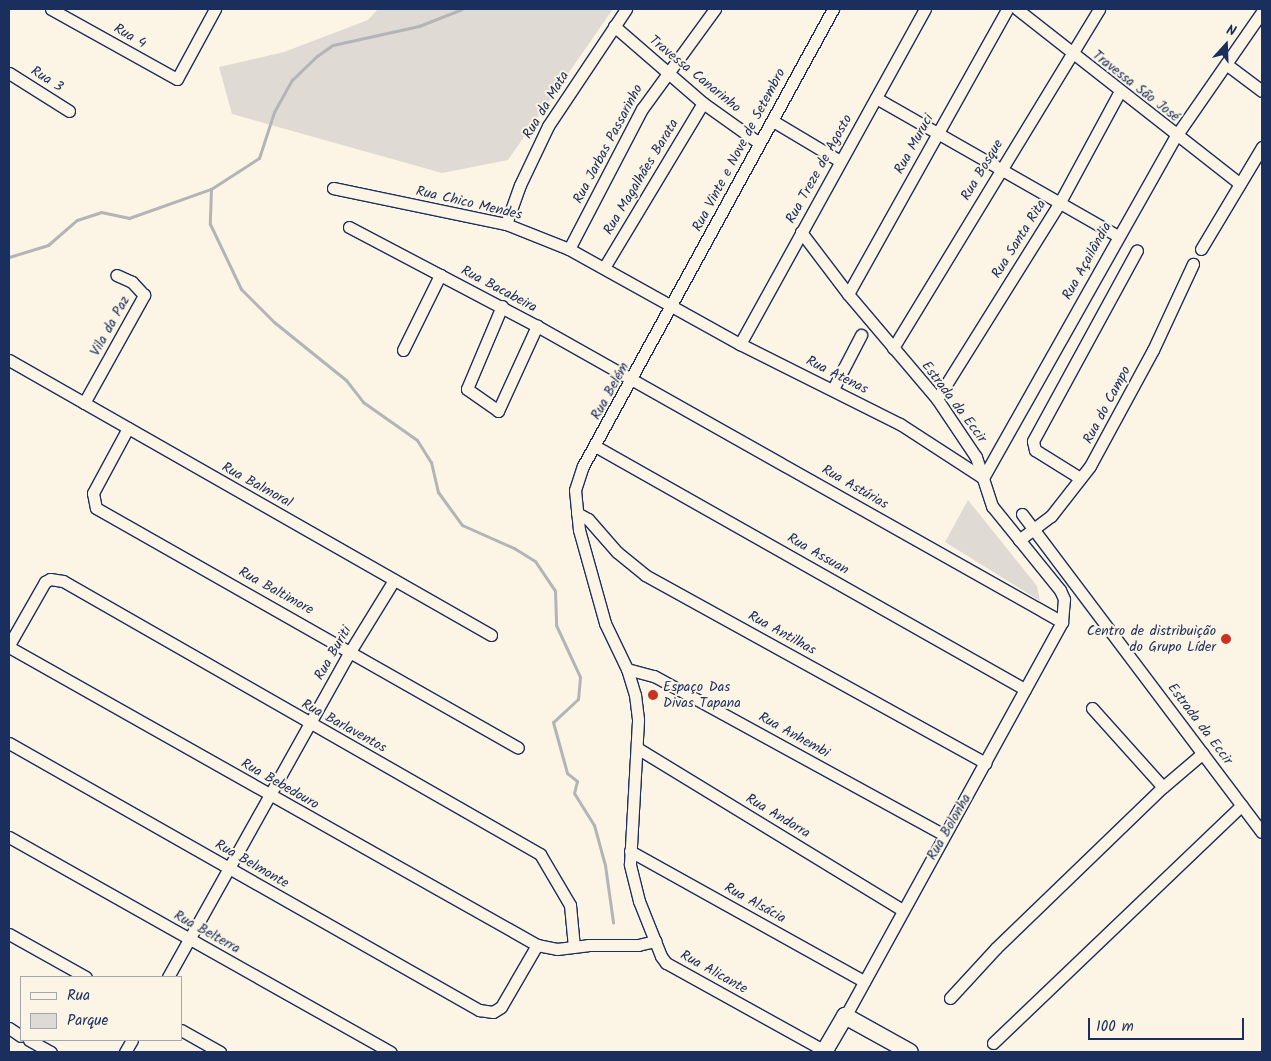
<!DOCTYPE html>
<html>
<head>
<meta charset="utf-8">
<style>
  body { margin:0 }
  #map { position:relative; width:1271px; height:1061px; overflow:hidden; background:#fcf5e5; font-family:Kalam,sans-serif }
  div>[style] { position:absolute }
  .green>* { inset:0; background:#dfdbd4 }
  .stream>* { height:3px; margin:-1.5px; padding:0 1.5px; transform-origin:1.5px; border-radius:1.5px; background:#b2b4b8 }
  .roads { filter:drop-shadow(1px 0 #1b2f5e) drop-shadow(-1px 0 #1b2f5e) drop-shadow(0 1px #1b2f5e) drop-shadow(0 -1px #1b2f5e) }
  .street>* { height:11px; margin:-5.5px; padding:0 5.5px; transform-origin:5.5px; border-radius:5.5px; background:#fcf5e5 }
  .secondary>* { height:16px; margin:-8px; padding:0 8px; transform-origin:8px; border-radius:8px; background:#fcf5e5 }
  .dots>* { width:14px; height:14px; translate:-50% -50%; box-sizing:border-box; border:2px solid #fcf5e5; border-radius:50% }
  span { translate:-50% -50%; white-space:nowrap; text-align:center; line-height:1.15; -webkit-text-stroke:4px #fcf5e5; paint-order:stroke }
  .street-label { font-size:14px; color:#1b2f5e }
  .poi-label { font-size:14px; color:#1b2f5e }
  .right { translate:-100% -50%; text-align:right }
  .left { translate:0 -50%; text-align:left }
  .frame { position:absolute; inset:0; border:10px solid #1b2f5e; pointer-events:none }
  .legend { position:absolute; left:20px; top:976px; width:162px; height:65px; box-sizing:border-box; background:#fcf5e5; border:1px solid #a2a6af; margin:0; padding:6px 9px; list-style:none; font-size:15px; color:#1b2f5e }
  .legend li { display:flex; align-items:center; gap:10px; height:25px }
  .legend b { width:25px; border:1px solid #a2a6af }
  .north { position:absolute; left:1201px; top:20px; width:50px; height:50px; -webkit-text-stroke:4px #fcf5e5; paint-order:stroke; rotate:20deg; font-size:14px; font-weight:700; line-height:20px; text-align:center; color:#1b2f5e }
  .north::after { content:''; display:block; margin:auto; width:18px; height:22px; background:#1b2f5e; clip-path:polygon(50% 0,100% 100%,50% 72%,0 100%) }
  .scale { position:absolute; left:1088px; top:1018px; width:156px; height:22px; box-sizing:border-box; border:2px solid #1b2f5e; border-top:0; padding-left:6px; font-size:15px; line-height:18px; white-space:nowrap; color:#1b2f5e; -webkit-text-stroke:4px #fcf5e5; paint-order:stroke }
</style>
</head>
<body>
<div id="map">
  <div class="green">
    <div style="clip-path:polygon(378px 9px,613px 9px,508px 160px,442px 173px,232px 114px,219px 67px,284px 52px,368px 20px)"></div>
    <div style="clip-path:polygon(968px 500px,1037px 586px,1040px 601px,945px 542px)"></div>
  </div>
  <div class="stream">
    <div style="left:211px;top:189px;width:35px;rotate:92deg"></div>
    <div style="left:210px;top:224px;width:72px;rotate:64.5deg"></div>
    <div style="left:241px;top:289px;width:47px;rotate:45deg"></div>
    <div style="left:274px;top:322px;width:92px;rotate:38.9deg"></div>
    <div style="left:346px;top:380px;width:28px;rotate:52deg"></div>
    <div style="left:363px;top:402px;width:66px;rotate:35.1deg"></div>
    <div style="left:417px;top:440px;width:26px;rotate:58deg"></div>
    <div style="left:431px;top:462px;width:31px;rotate:77deg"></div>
    <div style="left:438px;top:492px;width:41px;rotate:54deg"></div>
    <div style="left:462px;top:525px;width:57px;rotate:23.9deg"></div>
    <div style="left:514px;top:548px;width:25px;rotate:32deg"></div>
    <div style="left:535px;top:561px;width:36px;rotate:56deg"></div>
    <div style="left:555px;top:591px;width:34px;rotate:88deg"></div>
    <div style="left:556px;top:625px;width:57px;rotate:65.2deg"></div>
    <div style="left:580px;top:677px;width:22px;rotate:95deg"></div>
    <div style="left:578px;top:699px;width:34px;rotate:137deg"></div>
    <div style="left:553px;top:722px;width:53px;rotate:74.6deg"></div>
    <div style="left:567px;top:773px;width:13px;rotate:39deg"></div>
    <div style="left:577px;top:781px;width:12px;rotate:104deg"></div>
    <div style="left:574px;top:793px;width:38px;rotate:58deg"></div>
    <div style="left:594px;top:825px;width:41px;rotate:74.6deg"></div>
    <div style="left:605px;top:865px;width:58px;rotate:82deg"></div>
    <div style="left:9px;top:257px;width:41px;rotate:-17.1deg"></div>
    <div style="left:48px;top:245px;width:38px;rotate:-41deg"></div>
    <div style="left:77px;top:220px;width:25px;rotate:-18deg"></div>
    <div style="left:101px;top:212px;width:29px;rotate:12deg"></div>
    <div style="left:129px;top:218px;width:87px;rotate:-19.5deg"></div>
    <div style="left:211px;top:189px;width:57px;rotate:-32.9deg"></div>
    <div style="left:259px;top:158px;width:48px;rotate:-71.9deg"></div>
    <div style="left:274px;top:112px;width:37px;rotate:-61deg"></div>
    <div style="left:292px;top:80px;width:35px;rotate:-44deg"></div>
    <div style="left:317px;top:56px;width:19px;rotate:-35deg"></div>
    <div style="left:333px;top:45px;width:88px;rotate:-12.5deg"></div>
    <div style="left:419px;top:26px;width:46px;rotate:-21.6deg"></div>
  </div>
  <div class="roads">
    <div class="street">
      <div style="left:51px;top:9px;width:144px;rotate:29.1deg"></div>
      <div style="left:177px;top:79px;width:80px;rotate:-61.5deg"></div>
      <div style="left:1017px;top:9px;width:283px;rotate:38.1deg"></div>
      <div style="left:614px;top:26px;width:118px;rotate:40.9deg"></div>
      <div style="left:703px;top:103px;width:69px;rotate:35.5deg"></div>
      <div style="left:1226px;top:64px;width:45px;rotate:36.9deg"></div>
      <div style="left:9px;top:73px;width:71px;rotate:32.3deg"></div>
      <div style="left:876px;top:98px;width:279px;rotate:29.7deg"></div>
      <div style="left:773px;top:121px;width:78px;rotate:30.8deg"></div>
      <div style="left:333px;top:188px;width:177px;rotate:11.8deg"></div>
      <div style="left:506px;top:224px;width:68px;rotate:21.6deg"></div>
      <div style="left:569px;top:249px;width:196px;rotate:29.1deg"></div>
      <div style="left:740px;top:344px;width:179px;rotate:26.6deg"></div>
      <div style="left:900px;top:424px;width:99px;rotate:33deg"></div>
      <div style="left:983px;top:478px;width:393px;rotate:-60.6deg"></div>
      <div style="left:1176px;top:136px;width:151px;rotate:-55.3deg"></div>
      <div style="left:506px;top:224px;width:41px;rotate:-70.3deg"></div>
      <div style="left:520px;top:185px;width:65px;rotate:-64.6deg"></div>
      <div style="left:548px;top:126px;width:141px;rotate:-56.3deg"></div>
      <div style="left:349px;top:227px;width:212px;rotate:27.8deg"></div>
      <div style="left:537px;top:326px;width:603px;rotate:29.41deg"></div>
      <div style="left:801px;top:232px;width:78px;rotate:52.8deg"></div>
      <div style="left:848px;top:294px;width:138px;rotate:49.7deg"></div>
      <div style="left:937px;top:399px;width:70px;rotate:56.1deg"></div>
      <div style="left:976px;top:457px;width:52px;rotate:71.9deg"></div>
      <div style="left:992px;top:506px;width:108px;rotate:51deg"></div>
      <div style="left:1060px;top:590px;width:10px;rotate:66deg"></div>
      <div style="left:1064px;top:599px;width:23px;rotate:95deg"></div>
      <div style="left:1062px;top:622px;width:450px;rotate:118.8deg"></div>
      <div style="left:569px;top:249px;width:158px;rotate:-62.5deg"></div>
      <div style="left:642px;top:109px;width:124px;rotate:-53.9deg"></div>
      <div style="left:1201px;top:249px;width:119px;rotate:-59.1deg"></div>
      <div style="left:605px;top:266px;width:190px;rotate:-59deg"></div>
      <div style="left:848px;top:294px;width:326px;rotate:-60.8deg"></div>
      <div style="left:502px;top:306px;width:90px;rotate:112.9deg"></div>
      <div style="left:467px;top:389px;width:38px;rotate:35deg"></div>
      <div style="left:498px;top:411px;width:94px;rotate:-65.4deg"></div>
      <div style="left:740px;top:344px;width:383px;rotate:-61.1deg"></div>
      <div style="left:893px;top:348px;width:397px;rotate:-58.7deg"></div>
      <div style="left:403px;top:350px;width:84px;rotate:-63.7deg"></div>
      <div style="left:9px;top:360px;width:555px;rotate:29.71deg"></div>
      <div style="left:833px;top:389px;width:61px;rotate:-62.6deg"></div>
      <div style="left:937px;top:399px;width:232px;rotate:-58deg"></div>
      <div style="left:1060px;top:202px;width:126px;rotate:-61.6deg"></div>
      <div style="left:84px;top:403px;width:124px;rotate:-60.9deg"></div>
      <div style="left:144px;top:295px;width:18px;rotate:-133deg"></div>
      <div style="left:132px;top:282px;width:17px;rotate:-156deg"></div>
      <div style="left:128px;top:428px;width:74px;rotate:118.3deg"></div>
      <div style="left:93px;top:493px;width:15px;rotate:79deg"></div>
      <div style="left:96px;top:508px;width:485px;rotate:29.6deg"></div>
      <div style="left:595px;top:446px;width:494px;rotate:29.5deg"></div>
      <div style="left:1080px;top:478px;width:53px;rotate:-148.1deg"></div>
      <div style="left:1035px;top:450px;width:9px;rotate:-103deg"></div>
      <div style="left:1033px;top:441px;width:217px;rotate:-61.4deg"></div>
      <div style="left:577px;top:513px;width:13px;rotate:29deg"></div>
      <div style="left:588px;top:519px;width:44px;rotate:48.7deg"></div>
      <div style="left:617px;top:552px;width:36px;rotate:39deg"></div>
      <div style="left:645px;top:575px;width:389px;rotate:28.9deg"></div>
      <div style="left:1022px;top:514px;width:398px;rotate:53deg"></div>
      <div style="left:1019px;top:540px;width:40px;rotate:-37deg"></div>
      <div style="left:1051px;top:516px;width:63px;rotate:-52deg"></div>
      <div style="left:1090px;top:466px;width:132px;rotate:-61.5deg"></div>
      <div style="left:1153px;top:350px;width:95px;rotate:-65.1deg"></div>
      <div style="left:9px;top:645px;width:73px;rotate:-60.3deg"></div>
      <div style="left:45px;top:582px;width:6px;rotate:-31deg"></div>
      <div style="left:50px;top:579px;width:13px;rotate:9deg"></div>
      <div style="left:63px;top:581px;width:550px;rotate:29.78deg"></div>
      <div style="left:540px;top:854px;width:59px;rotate:59.5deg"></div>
      <div style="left:570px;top:905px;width:42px;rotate:84.6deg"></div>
      <div style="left:9px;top:647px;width:606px;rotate:29.44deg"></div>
      <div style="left:627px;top:669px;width:28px;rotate:15deg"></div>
      <div style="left:654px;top:676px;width:331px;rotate:28.7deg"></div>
      <div style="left:1092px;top:708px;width:106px;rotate:48.1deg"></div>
      <div style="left:9px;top:743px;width:541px;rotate:29.6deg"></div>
      <div style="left:479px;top:1010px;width:14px;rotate:8deg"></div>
      <div style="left:493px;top:1012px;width:9px;rotate:-32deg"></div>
      <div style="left:501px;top:1007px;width:72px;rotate:-59.9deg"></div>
      <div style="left:537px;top:945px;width:20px;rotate:11deg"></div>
      <div style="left:557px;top:949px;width:31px;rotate:-7deg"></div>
      <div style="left:588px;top:945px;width:50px"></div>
      <div style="left:638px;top:945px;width:18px;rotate:-13deg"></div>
      <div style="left:637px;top:748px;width:311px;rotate:31.4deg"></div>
      <div style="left:9px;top:837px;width:438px;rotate:29.4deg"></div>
      <div style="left:630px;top:851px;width:268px;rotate:29.1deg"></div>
      <div style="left:9px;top:934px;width:88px;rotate:29.2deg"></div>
      <div style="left:168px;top:977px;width:375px;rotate:-60.8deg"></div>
      <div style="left:351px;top:650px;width:82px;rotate:-58.4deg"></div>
      <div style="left:950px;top:998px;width:68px;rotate:-47.4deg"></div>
      <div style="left:996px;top:948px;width:232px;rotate:-44deg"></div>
      <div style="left:1163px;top:787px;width:52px;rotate:-40.4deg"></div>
      <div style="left:9px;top:1028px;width:14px;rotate:34deg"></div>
      <div style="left:181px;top:1030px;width:45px;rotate:29.4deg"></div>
      <div style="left:29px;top:1040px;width:25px;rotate:29deg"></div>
      <div style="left:993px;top:1043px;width:344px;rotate:-43.7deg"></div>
      <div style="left:825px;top:1051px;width:182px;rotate:-151deg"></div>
      <div style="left:666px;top:963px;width:9px;rotate:-126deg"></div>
      <div style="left:661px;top:956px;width:59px;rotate:-111.8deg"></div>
      <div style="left:639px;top:901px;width:38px;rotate:-104deg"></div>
      <div style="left:630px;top:864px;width:145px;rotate:-86.8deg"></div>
      <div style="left:638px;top:719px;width:24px;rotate:-97deg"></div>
      <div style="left:635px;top:695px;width:27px;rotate:-107deg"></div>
      <div style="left:627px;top:669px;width:51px;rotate:-115.6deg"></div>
      <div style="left:605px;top:623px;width:97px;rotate:-105.6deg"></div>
      <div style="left:579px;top:530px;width:40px;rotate:-95.7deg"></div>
      <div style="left:575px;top:490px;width:25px;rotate:-72deg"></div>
      <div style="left:583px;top:466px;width:521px;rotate:-61.32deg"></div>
      <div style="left:125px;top:1052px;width:14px;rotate:-60deg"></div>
    </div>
    <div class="secondary">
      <div style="left:824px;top:1052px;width:42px;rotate:-59.7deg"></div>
      <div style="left:845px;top:1016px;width:74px;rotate:29deg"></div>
    </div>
  </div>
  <div class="dots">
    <div style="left:1226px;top:639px;background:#c8321e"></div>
    <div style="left:653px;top:695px;background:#c8321e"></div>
  </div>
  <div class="street-label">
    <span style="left:130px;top:36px;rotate:30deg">Rua 4</span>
    <span style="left:695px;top:74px;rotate:39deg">Travessa Canarinho</span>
    <span style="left:47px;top:79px;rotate:32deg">Rua 3</span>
    <span style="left:1136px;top:86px;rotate:38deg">Travessa São José</span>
    <span style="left:546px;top:105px;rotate:-59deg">Rua da Mata</span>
    <span style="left:608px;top:144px;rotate:-62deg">Rua Jarbas Passarinho</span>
    <span style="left:914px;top:144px;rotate:-61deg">Rua Muruci</span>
    <span style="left:739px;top:150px;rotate:-62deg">Rua Vinte e Nove de Setembro</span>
    <span style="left:819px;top:169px;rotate:-61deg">Rua Treze de Agosto</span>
    <span style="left:982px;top:170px;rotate:-59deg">Rua Bosque</span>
    <span style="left:641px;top:177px;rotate:-59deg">Rua Magalhães Barata</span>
    <span style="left:469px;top:203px;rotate:13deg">Rua Chico Mendes</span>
    <span style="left:1019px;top:239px;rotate:-58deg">Rua Santa Rita</span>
    <span style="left:1087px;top:261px;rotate:-61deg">Rua Açailândia</span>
    <span style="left:499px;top:289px;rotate:28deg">Rua Bacabeira</span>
    <span style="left:110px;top:326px;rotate:-61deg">Vila da Paz</span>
    <span style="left:837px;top:375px;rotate:27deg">Rua Atenas</span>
    <span style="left:610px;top:391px;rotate:-61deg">Rua Belém</span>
    <span style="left:954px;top:402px;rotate:53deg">Estrada da Eccir</span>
    <span style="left:1107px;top:405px;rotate:-62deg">Rua do Campo</span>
    <span style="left:257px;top:485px;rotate:29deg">Rua Balmoral</span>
    <span style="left:855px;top:487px;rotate:30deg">Rua Astúrias</span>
    <span style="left:818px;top:554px;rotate:30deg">Rua Assuan</span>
    <span style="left:276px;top:591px;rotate:29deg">Rua Baltimore</span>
    <span style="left:782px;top:633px;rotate:29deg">Rua Antilhas</span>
    <span style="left:333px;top:653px;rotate:-60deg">Rua Buriti</span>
    <span style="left:1200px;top:724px;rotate:53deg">Estrada da Eccir</span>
    <span style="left:344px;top:726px;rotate:29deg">Rua Barlaventos</span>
    <span style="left:794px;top:735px;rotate:29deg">Rua Anhembi</span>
    <span style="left:280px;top:784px;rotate:30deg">Rua Bebedouro</span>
    <span style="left:778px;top:816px;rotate:31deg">Rua Andorra</span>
    <span style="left:949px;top:827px;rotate:-60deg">Rua Bolonha</span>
    <span style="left:252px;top:864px;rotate:30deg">Rua Belmonte</span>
    <span style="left:755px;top:903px;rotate:29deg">Rua Alsácia</span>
    <span style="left:207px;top:932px;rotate:29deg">Rua Belterra</span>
    <span style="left:714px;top:972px;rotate:29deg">Rua Alicante</span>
  </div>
  <div class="poi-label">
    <span class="right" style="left:1216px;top:639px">Centro de distribuição<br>do Grupo Líder</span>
    <span class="left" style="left:663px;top:695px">Espaço Das<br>Divas Tapana</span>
  </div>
  <div class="frame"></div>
  <ul class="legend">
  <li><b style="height:6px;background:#fcf5e5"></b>Rua</li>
  <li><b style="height:14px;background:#dfdbd4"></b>Parque</li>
  </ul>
  <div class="north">N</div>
  <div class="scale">100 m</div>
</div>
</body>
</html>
